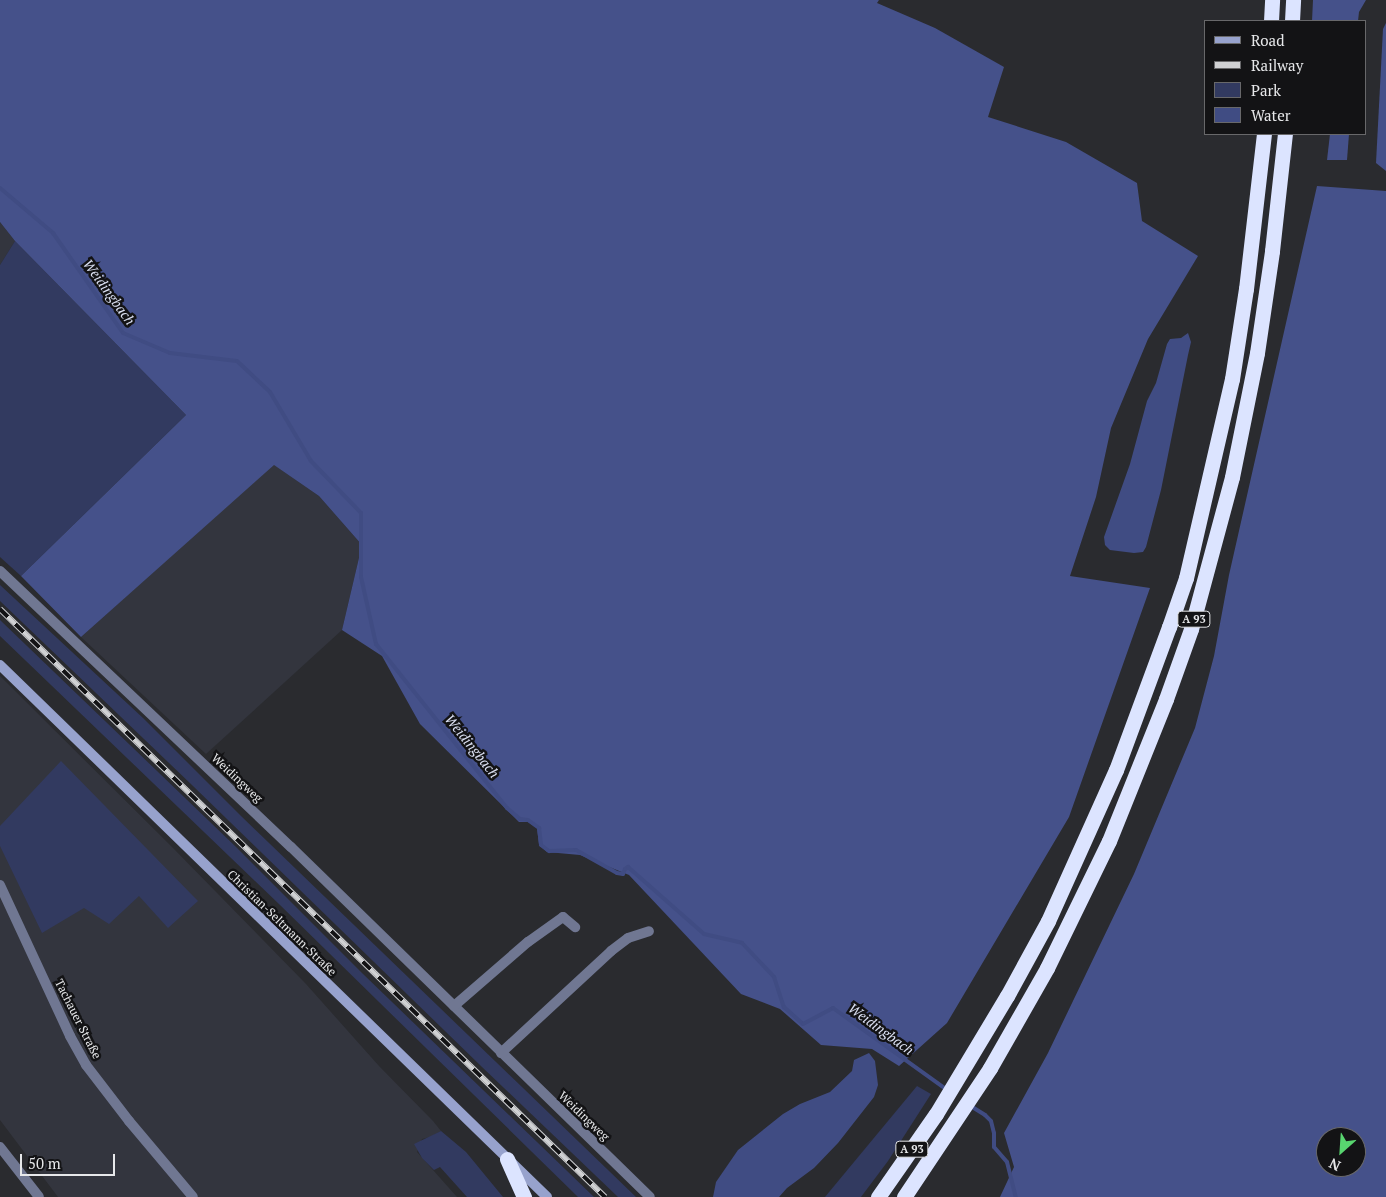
<!DOCTYPE html>
<html>
<head>
<meta charset="utf-8">
<style>
  body { margin:0 }
  #map { position:relative; width:1386px; height:1197px; overflow:hidden; background:#2a2b2f; font-family:"PT Serif",serif }
  div>[style] { position:absolute }
  .built>* { inset:0; background:#33353e }
  .green>* { inset:0; background:#323a60 }
  .forest>* { inset:0; background:#45518a }
  .water>* { inset:0; background:#404c83 }
  .stream>* { height:4px; margin:-2px; padding:0 2px; transform-origin:2px; border-radius:2px; background:#404c83 }
  .street>* { height:10px; margin:-5px; padding:0 5px; transform-origin:5px; border-radius:5px; background:#707792 }
  .secondary>* { height:10px; margin:-5px; padding:0 5px; transform-origin:5px; border-radius:5px; background:#97a2cd }
  .highway>* { height:15px; margin:-7.5px; padding:0 7.5px; transform-origin:7.5px; border-radius:7.5px; background:#dce4ff }
  .rail>* { height:5.5px; margin-top:-2.75px; transform-origin:0; background:repeating-linear-gradient(90deg,#131315 0 11px,#d0d1d3 0 22px); box-sizing:border-box; border-block:1px solid #d0d1d3 }
  span { translate:-50% -50%; white-space:nowrap; text-align:center; line-height:1.15; -webkit-text-stroke:5px #131315; paint-order:stroke }
  .shield-label span { padding:1px 4px; background:#131315; border:1px solid; border-radius:4px; -webkit-text-stroke-width:0 }
  .shield-label { font-size:11px; color:#e7e8ea; font-weight:700 }
  .street-label { font-size:12px; color:#e7e8ea }
  .water-label { font-size:14px; color:#dbe0f2; font-style:italic }
  .legend { position:absolute; left:1204px; top:20px; width:162px; height:115px; box-sizing:border-box; background:#131315; border:1px solid #68686a; margin:0; padding:6px 9px; list-style:none; font-size:15px; color:#e7e8ea }
  .legend li { display:flex; align-items:center; gap:10px; height:25px }
  .legend b { width:25px; border:1px solid #68686a }
  .north { position:absolute; left:1316px; top:1127px; width:50px; height:50px; box-sizing:border-box; background:#131315; border:1px solid #68686a; border-radius:50%; rotate:206deg; font-size:14px; font-weight:700; line-height:20px; text-align:center; color:#e7e8ea }
  .north::after { content:''; display:block; margin:auto; width:18px; height:22px; background:#58d56f; clip-path:polygon(50% 0,100% 100%,50% 72%,0 100%) }
  .scale { position:absolute; left:20px; top:1154px; width:95px; height:22px; box-sizing:border-box; border:2px solid #e7e8ea; border-top:0; padding-left:6px; font-size:15px; line-height:18px; white-space:nowrap; color:#e7e8ea; -webkit-text-stroke:4px #131315; paint-order:stroke }
</style>
</head>
<body>
<div id="map">
  <div class="built">
    <div style="clip-path:polygon(0 222px,15px 241px,0 265px)"></div>
    <div style="clip-path:polygon(273px 464px,319px 496px,362px 545px,342px 630px,206px 754px,81px 637px)"></div>
    <div style="clip-path:polygon(0 676px,173px 848px,306px 984px,379px 1066px,433px 1121px,441px 1131px,430px 1137px,422px 1139px,417px 1152px,457px 1197px,58px 1197px,0 1120px)"></div>
  </div>
  <div class="green">
    <div style="clip-path:polygon(15px 241px,186px 415px,21px 576px,0 557px,0 265px)"></div>
    <div style="clip-path:polygon(0 585px,143px 718px,241px 816px,636px 1197px,618px 1197px,482px 1067px,193px 786px,0 601px)"></div>
    <div style="clip-path:polygon(0 620px,235px 846px,362px 973px,594px 1197px,578px 1197px,280px 905px,0 636px)"></div>
    <div style="clip-path:polygon(61px 761px,198px 901px,168px 928px,139px 896px,109px 924px,84px 908px,42px 933px,0 846px,0 826px)"></div>
    <div style="clip-path:polygon(917px 1086px,931px 1094px,888px 1161px,861px 1197px,825px 1197px)"></div>
    <div style="clip-path:polygon(441px 1131px,466px 1152px,503px 1197px,467px 1197px,440px 1167px,434px 1170px,422px 1158px,414px 1144px)"></div>
  </div>
  <div class="forest">
    <div style="clip-path:polygon(0 0,879px 0,877px 3px,935px 28px,1004px 67px,988px 117px,1066px 142px,1137px 183px,1142px 221px,1198px 256px,1148px 339px,1111px 428px,1096px 497px,1070px 576px,1150px 588px,1069px 817px,947px 1023px,899px 1066px,872px 1049px,821px 1045px,780px 1009px,741px 994px,629px 875px,580px 855px,547px 852px,539px 845px,537px 828px,528px 822px,519px 822px,420px 724px,382px 656px,342px 630px,362px 545px,319px 496px,274px 465px,81px 637px,21px 576px,186px 415px,15px 241px,0 222px)"></div>
    <div style="clip-path:polygon(1313px 0,1366px 0,1359px 12px,1358px 21px,1312px 21px)"></div>
    <div style="clip-path:polygon(1386px 23px,1386px 171px,1376px 163px,1383px 29px)"></div>
    <div style="clip-path:polygon(1330px 134px,1349px 134px,1347px 160px,1327px 160px)"></div>
    <div style="clip-path:polygon(evenodd,1317px 186px,1386px 191px,1386px 1197px,1000px 1197px,1014px 1167px,1004px 1133px,1048px 1053px,1134px 874px,1195px 728px,1214px 656px,1229px 575px,1317px 186px,1326px 1137px,1356px 1137px,1356px 1167px,1326px 1167px,1326px 1137px)"></div>
  </div>
  <div class="water">
    <div style="clip-path:polygon(1188px 333px,1191px 342px,1188px 355px,1161px 490px,1146px 547px,1143px 552px,1134px 553px,1110px 550px,1105px 545px,1104px 537px,1130px 464px,1147px 401px,1156px 383px,1167px 344px,1170px 339px,1181px 338px)"></div>
    <div style="clip-path:polygon(869px 1053px,875px 1061px,878px 1085px,874px 1097px,838px 1143px,814px 1168px,787px 1188px,779px 1197px,713px 1197px,716px 1182px,738px 1150px,783px 1114px,800px 1104px,830px 1092px,852px 1071px,854px 1060px)"></div>
  </div>
  <div class="stream">
    <div style="left:0;top:188px;width:70px;rotate:40.3deg"></div>
    <div style="left:53px;top:233px;width:122px;rotate:55deg"></div>
    <div style="left:123px;top:333px;width:51px;rotate:23.1deg"></div>
    <div style="left:170px;top:353px;width:67px;rotate:6.8deg"></div>
    <div style="left:237px;top:361px;width:45px;rotate:43.2deg"></div>
    <div style="left:270px;top:392px;width:80px;rotate:59.3deg"></div>
    <div style="left:311px;top:461px;width:72px;rotate:46.1deg"></div>
    <div style="left:361px;top:513px;width:64px;rotate:90deg"></div>
    <div style="left:361px;top:577px;width:69px;rotate:77.4deg"></div>
    <div style="left:376px;top:644px;width:210px;rotate:51.4deg"></div>
    <div style="left:507px;top:808px;width:17px;rotate:40deg"></div>
    <div style="left:520px;top:819px;width:8px;rotate:7deg"></div>
    <div style="left:528px;top:820px;width:14px;rotate:36deg"></div>
    <div style="left:539px;top:828px;width:17px;rotate:83deg"></div>
    <div style="left:541px;top:845px;width:10px;rotate:37deg"></div>
    <div style="left:549px;top:851px;width:27px;rotate:-2deg"></div>
    <div style="left:576px;top:850px;width:47px;rotate:29.3deg"></div>
    <div style="left:617px;top:873px;width:6px;rotate:9deg"></div>
    <div style="left:623px;top:874px;width:5px;rotate:-68deg"></div>
    <div style="left:625px;top:869px;width:4px;rotate:-34deg"></div>
    <div style="left:628px;top:867px;width:101px;rotate:41.4deg"></div>
    <div style="left:704px;top:934px;width:39px;rotate:13deg"></div>
    <div style="left:742px;top:943px;width:47px;rotate:46.7deg"></div>
    <div style="left:774px;top:977px;width:32px;rotate:72deg"></div>
    <div style="left:784px;top:1007px;width:25px;rotate:42deg"></div>
    <div style="left:803px;top:1024px;width:34px;rotate:-28deg"></div>
    <div style="left:833px;top:1008px;width:140px;rotate:35.7deg"></div>
    <div style="left:969px;top:1105px;width:19px;rotate:32deg"></div>
    <div style="left:985px;top:1115px;width:8px;rotate:45deg"></div>
    <div style="left:991px;top:1121px;width:12px;rotate:76deg"></div>
    <div style="left:994px;top:1133px;width:14px;rotate:90deg"></div>
    <div style="left:994px;top:1147px;width:20px;rotate:49deg"></div>
    <div style="left:1007px;top:1162px;width:36px;rotate:76deg"></div>
  </div>
  <div class="street">
    <div style="left:0;top:571px;width:401px;rotate:43.5deg"></div>
    <div style="left:291px;top:847px;width:501px;rotate:44.27deg"></div>
    <div style="left:0;top:885px;width:166px;rotate:65.1deg"></div>
    <div style="left:70px;top:1036px;width:33px;rotate:61deg"></div>
    <div style="left:86px;top:1065px;width:71px;rotate:52.5deg"></div>
    <div style="left:129px;top:1121px;width:99px;rotate:49.9deg"></div>
    <div style="left:454px;top:1006px;width:98px;rotate:-40.9deg"></div>
    <div style="left:528px;top:942px;width:43px;rotate:-35.5deg"></div>
    <div style="left:563px;top:917px;width:16px;rotate:40deg"></div>
    <div style="left:501px;top:1053px;width:150px;rotate:-42.8deg"></div>
    <div style="left:611px;top:951px;width:21px;rotate:-37deg"></div>
    <div style="left:628px;top:938px;width:22px;rotate:-18deg"></div>
    <div style="left:0;top:1147px;width:63px;rotate:52deg"></div>
  </div>
  <div class="secondary">
    <div style="left:0;top:665px;width:763px;rotate:44.2deg"></div>
  </div>
  <div class="highway">
    <div style="left:1271px;top:21px;width:21px;rotate:-87deg"></div>
    <div style="left:1292px;top:21px;width:21px;rotate:-87deg"></div>
    <div style="left:507px;top:1159px;width:42px;rotate:65.9deg"></div>
    <div style="left:878px;top:1197px;width:101px;rotate:-55.1deg"></div>
    <div style="left:936px;top:1114px;width:138px;rotate:-59deg"></div>
    <div style="left:1007px;top:996px;width:85px;rotate:-61.3deg"></div>
    <div style="left:1048px;top:921px;width:166px;rotate:-65.8deg"></div>
    <div style="left:1116px;top:770px;width:153px;rotate:-69.7deg"></div>
    <div style="left:1169px;top:627px;width:52px;rotate:-70.9deg"></div>
    <div style="left:1186px;top:578px;width:204px;rotate:-77deg"></div>
    <div style="left:1232px;top:379px;width:91px;rotate:-81.2deg"></div>
    <div style="left:1246px;top:289px;width:156px;rotate:-83.4deg"></div>
    <div style="left:904px;top:1197px;width:155px;rotate:-56.3deg"></div>
    <div style="left:990px;top:1068px;width:115px;rotate:-60.3deg"></div>
    <div style="left:1047px;top:968px;width:141px;rotate:-64deg"></div>
    <div style="left:1109px;top:841px;width:153px;rotate:-68.1deg"></div>
    <div style="left:1166px;top:699px;width:74px;rotate:-70.3deg"></div>
    <div style="left:1191px;top:629px;width:157px;rotate:-74.9deg"></div>
    <div style="left:1232px;top:477px;width:126px;rotate:-78.6deg"></div>
    <div style="left:1257px;top:353px;width:103px;rotate:-81.6deg"></div>
    <div style="left:1272px;top:251px;width:118px;rotate:-83.7deg"></div>
  </div>
  <div class="rail">
    <div style="left:0;top:609px;width:844px;rotate:44.18deg"></div>
  </div>
  <div class="shield-label">
    <span style="left:1194px;top:619px">A 93</span>
    <span style="left:912px;top:1149px">A 93</span>
  </div>
  <div class="street-label">
    <span style="left:237px;top:778px;rotate:43deg">Weidingweg</span>
    <span style="left:282px;top:923px;rotate:44deg">Christian-Seltmann-Straße</span>
    <span style="left:78px;top:1019px;rotate:63deg">Tachauer Straße</span>
    <span style="left:584px;top:1116px;rotate:44deg">Weidingweg</span>
  </div>
  <div class="water-label">
    <span style="left:109px;top:292px;rotate:54deg">Weidingbach</span>
    <span style="left:472px;top:746px;rotate:51deg">Weidingbach</span>
    <span style="left:881px;top:1029px;rotate:36deg">Weidingbach</span>
  </div>
  <ul class="legend">
  <li><b style="height:6px;background:#97a2cd"></b>Road</li>
  <li><b style="height:6px;background:#d0d1d3"></b>Railway</li>
  <li><b style="height:14px;background:#323a60"></b>Park</li>
  <li><b style="height:14px;background:#404c83"></b>Water</li>
  </ul>
  <div class="north">N</div>
  <div class="scale">50 m</div>
</div>
</body>
</html>
